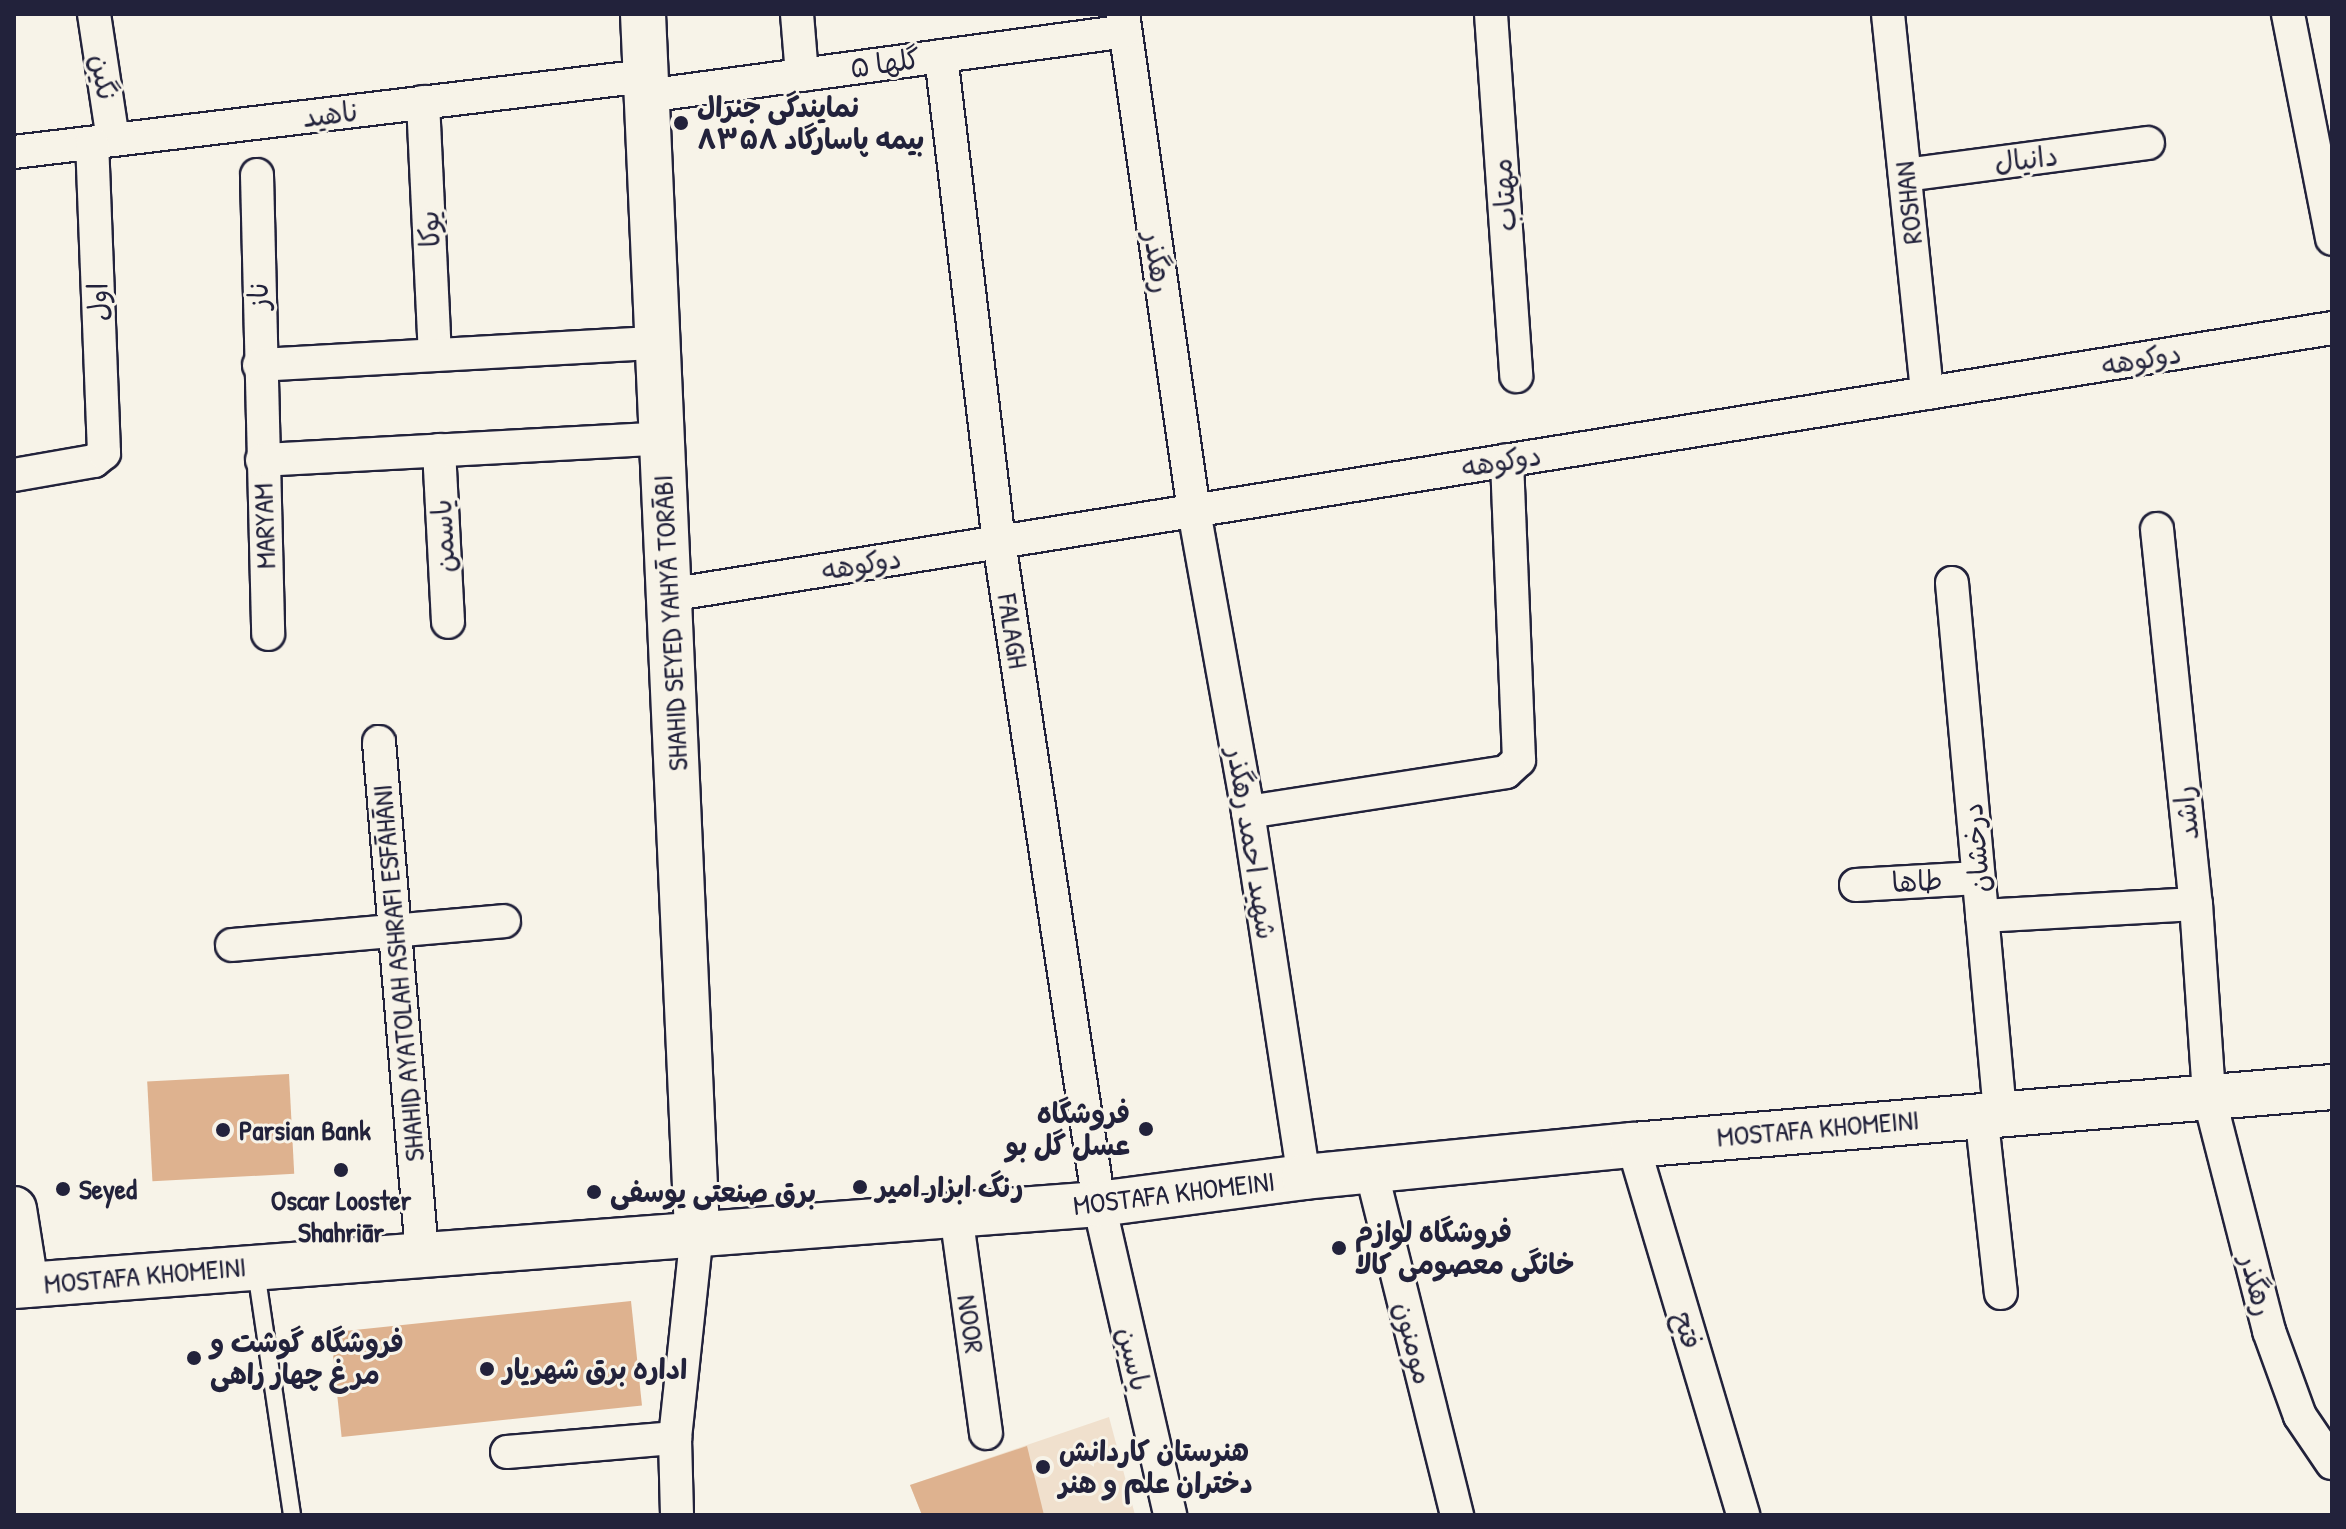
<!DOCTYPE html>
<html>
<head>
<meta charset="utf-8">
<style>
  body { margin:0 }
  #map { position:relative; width:2346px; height:1529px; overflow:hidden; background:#f7f3e8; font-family:"Patrick Hand","Playpen Sans Arabic",sans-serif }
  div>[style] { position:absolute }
  .built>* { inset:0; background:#f0e0cd }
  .building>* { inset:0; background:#deb28f; transform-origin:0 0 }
  .roads { filter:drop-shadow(2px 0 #22223b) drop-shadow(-2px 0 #22223b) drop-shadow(0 2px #22223b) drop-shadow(0 -2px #22223b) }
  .lane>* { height:16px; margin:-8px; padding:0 8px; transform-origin:8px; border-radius:8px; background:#f7f3e8 }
  .street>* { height:32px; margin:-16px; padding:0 16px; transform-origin:16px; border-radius:16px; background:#f7f3e8 }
  .secondary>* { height:44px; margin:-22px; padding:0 22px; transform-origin:22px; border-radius:22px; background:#f7f3e8 }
  .dots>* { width:22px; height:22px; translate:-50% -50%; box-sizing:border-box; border:4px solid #f7f3e8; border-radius:50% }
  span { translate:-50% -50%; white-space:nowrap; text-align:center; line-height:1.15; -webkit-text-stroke:6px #f7f3e8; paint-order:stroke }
  .street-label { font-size:28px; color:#22223b }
  .poi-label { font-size:28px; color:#22223b; font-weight:700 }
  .left { translate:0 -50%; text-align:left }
  .right { translate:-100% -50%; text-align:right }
  .frame { position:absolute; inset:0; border:16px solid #22223b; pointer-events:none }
</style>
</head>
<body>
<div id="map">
  <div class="built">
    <div style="clip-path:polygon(1109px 1417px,1135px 1515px,922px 1515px,910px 1485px)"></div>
  </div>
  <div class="building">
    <div style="left:289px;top:1074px;width:100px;height:142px;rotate:87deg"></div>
    <div style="left:631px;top:1301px;width:105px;height:302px;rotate:84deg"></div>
    <div style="clip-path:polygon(1027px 1446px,1044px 1515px,922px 1515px,910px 1485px)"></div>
  </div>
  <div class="roads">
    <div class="lane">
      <div style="left:256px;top:1271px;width:247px;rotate:81.6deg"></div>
    </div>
    <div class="street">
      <div style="left:94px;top:14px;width:127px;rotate:81.4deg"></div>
      <div style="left:797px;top:14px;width:61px;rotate:85.3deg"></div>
      <div style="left:1123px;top:14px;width:502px;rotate:81.87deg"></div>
      <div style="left:1194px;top:511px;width:306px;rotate:79.8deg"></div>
      <div style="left:1248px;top:812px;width:369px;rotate:81.3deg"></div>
      <div style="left:1491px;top:14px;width:363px;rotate:86deg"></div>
      <div style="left:1888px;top:14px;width:381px;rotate:84.1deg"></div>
      <div style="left:2288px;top:14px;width:229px;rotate:78.9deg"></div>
      <div style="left:941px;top:56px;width:489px;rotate:83.2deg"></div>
      <div style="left:999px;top:542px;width:670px;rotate:81.41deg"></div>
      <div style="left:1099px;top:1204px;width:319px;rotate:77.1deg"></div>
      <div style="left:646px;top:96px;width:482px;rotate:-7.7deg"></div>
      <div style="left:423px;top:102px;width:253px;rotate:87.3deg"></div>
      <div style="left:14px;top:152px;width:636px;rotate:-6.87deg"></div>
      <div style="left:257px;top:175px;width:459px;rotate:88.6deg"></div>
      <div style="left:1905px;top:175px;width:245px;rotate:-7.5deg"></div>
      <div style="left:259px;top:365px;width:400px;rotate:-3.2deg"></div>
      <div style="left:439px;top:450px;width:172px;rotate:87deg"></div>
      <div style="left:262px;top:460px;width:401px;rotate:-3.1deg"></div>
      <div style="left:14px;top:475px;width:81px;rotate:-9.9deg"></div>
      <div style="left:94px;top:461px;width:13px;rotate:-39deg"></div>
      <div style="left:104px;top:453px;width:310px;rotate:-92.2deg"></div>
      <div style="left:2157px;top:529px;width:377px;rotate:84.1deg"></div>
      <div style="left:2196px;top:904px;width:193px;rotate:86.1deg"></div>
      <div style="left:2209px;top:1097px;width:242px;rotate:75.6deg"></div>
      <div style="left:2269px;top:1331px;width:90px;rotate:70deg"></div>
      <div style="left:2300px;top:1416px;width:57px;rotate:55.8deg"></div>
      <div style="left:1952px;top:583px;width:531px;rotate:84.82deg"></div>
      <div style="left:669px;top:595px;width:1684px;rotate:-9.12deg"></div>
      <div style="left:379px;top:742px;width:513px;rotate:85.19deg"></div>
      <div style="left:1248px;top:812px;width:261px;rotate:-8.8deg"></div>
      <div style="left:1506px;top:772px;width:18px;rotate:-43deg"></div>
      <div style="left:1519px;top:760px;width:300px;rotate:-92.3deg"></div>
      <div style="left:1856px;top:885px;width:122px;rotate:-3.3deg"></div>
      <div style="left:1982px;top:916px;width:214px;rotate:-3.2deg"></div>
      <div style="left:232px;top:945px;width:273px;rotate:-5deg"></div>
      <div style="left:1981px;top:1113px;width:181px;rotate:83.7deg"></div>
      <div style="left:1633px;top:1145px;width:386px;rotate:73.4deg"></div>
      <div style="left:1371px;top:1170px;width:356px;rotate:76deg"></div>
      <div style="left:956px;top:1214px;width:221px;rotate:82.2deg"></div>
      <div style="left:507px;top:1452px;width:169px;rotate:-4.8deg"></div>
      <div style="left:677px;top:1515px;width:77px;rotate:-91.5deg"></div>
      <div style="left:675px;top:1438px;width:208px;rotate:-83.9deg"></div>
    </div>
    <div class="secondary">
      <div style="left:643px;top:14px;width:1218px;rotate:87.46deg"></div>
      <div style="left:14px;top:1209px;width:77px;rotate:81deg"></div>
      <div style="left:14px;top:1286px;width:1088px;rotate:-4.32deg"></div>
      <div style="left:1099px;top:1204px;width:207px;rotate:-7.5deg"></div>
      <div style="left:1304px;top:1177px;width:331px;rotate:-5.6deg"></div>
      <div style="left:1633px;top:1145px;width:701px;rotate:-4.74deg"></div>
    </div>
  </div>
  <div class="dots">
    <div style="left:681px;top:123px;background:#22223b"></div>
    <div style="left:1146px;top:1129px;background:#22223b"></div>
    <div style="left:223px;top:1130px;background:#22223b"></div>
    <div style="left:341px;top:1170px;background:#22223b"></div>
    <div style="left:860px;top:1187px;background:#22223b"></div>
    <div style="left:63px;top:1189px;background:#22223b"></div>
    <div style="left:594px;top:1192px;background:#22223b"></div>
    <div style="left:1339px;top:1248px;background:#22223b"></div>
    <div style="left:194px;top:1358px;background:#22223b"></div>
    <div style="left:487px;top:1369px;background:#22223b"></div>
    <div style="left:1043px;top:1467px;background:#22223b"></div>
  </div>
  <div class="street-label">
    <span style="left:885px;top:63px;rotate:-8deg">گلها ۵</span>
    <span style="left:104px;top:77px;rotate:81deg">نگین</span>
    <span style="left:330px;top:114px;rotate:-7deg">ناهید</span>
    <span style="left:2026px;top:159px;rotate:-7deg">دانیال</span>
    <span style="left:1504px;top:195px;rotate:-94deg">مهتاب</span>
    <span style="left:1908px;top:203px;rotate:-96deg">ROSHAN</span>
    <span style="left:429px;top:229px;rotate:-93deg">یوکا</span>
    <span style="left:1158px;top:262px;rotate:82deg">رهگذر</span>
    <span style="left:258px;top:296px;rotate:-91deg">ناز</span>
    <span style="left:98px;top:302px;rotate:-92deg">اول</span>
    <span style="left:2141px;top:359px;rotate:-9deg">دوکوهه</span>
    <span style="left:1501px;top:461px;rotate:-9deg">دوکوهه</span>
    <span style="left:264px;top:526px;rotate:-92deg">MARYAM</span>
    <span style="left:443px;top:536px;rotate:-93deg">یاسمن</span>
    <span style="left:861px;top:564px;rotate:-9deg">دوکوهه</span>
    <span style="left:670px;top:623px;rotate:-93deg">SHAHID SEYED YAHYĀ TORĀBI</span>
    <span style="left:1013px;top:631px;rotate:81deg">FALAGH</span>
    <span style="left:2186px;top:813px;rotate:-96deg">راشد</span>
    <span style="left:1252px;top:843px;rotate:81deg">شهید احمد رهگذر</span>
    <span style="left:1976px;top:848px;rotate:-95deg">درخشان</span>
    <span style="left:1917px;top:881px;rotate:-3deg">طاها</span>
    <span style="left:398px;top:973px;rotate:-95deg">SHAHID AYATOLAH ASHRAFI ESFĀHĀNI</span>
    <span style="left:1818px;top:1128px;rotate:-5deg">MOSTAFA KHOMEINI</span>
    <span style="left:1174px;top:1193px;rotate:-7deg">MOSTAFA KHOMEINI</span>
    <span style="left:145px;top:1275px;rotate:-5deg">MOSTAFA KHOMEINI</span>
    <span style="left:2257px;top:1285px;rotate:76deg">رهگذر</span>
    <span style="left:971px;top:1324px;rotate:82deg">NOOR</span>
    <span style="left:1688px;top:1330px;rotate:74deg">فتح</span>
    <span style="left:1414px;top:1343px;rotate:76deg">مومنون</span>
    <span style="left:1134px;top:1359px;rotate:77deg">یاسین</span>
  </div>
  <div class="poi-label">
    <span class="left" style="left:697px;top:123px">نمایندگی جنرال<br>بیمه پاسارگاد ۸۳۵۸</span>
    <span class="right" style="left:1130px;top:1129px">فروشگاه<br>عسل گل بو</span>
    <span class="left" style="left:239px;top:1130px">Parsian Bank</span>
    <span class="left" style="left:876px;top:1187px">رنگ ابزار امیر</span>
    <span class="left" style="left:79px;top:1189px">Seyed</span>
    <span class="left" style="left:610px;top:1192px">برق صنعتی یوسفی</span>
    <span style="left:341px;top:1216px">Oscar Looster<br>Shahriār</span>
    <span class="left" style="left:1355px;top:1248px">فروشگاه لوازم<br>خانگی معصومی کالا</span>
    <span class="left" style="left:210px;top:1358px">فروشگاه گوشت و<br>مرغ چهار راهی</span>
    <span class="left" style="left:503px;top:1369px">اداره برق شهریار</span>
    <span class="left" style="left:1059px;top:1467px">هنرستان کاردانش<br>دختران علم و هنر</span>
  </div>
  <div class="frame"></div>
</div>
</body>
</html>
